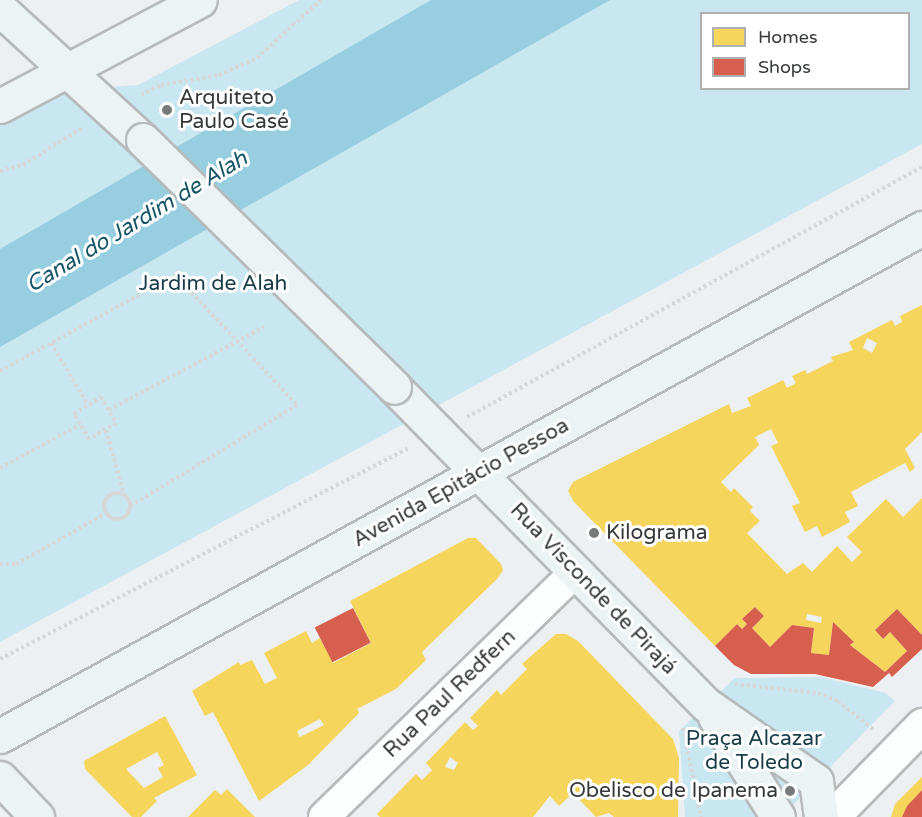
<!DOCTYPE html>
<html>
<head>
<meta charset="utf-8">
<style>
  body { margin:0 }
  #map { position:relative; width:922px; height:817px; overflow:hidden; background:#edf0f2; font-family:"Varela Round",sans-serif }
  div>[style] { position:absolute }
  .green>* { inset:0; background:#c9e7f1 }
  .water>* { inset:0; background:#97cee0 }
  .homes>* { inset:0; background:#f6d55c }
  .shops>* { inset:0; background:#d6604d; transform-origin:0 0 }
  .path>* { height:4px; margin-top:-2px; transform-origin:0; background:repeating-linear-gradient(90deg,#d7d7d8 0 3px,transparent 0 6px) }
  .path>.ring { margin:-2px; padding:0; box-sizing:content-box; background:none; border:4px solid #d7d7d8; border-radius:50% }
  .roads { filter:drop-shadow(2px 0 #b7babb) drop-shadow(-2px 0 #b7babb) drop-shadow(0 2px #b7babb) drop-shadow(0 -2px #b7babb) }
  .minor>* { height:30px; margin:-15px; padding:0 15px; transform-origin:15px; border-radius:15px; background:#fcfdfd }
  .tertiary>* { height:33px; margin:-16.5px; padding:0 16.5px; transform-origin:16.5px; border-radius:16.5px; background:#fcfdfd }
  .secondary>* { height:33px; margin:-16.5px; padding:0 16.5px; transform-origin:16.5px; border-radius:16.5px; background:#ecf3f5 }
  .bridges { filter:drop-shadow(2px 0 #b7babb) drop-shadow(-2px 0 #b7babb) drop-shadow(0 2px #b7babb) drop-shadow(0 -2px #b7babb) }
  .secondary-bridge>* { height:33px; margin:-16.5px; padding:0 16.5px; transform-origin:16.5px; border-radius:16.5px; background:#ecf3f5 }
  .dots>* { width:16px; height:16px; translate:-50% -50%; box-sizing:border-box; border:3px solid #fff; border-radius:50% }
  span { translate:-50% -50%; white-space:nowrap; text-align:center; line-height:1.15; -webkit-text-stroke:6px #fff; paint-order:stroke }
  .poi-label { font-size:21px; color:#37393a }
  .left { translate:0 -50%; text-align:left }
  .right { translate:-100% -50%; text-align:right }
  .park-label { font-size:21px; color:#183d48 }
  .street-label { font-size:21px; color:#37393a }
  .water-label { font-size:22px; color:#145566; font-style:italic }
  .legend { position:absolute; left:700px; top:12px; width:210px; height:78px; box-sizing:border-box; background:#fff; border:2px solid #afb0b0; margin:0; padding:8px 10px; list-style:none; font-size:18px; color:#37393a }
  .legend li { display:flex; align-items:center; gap:12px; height:30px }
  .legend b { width:30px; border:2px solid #afb0b0 }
</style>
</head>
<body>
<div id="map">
  <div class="green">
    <div style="clip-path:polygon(evenodd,299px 0,922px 0,922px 144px,0 642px,0 124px,53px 91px,138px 85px,299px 0,702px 14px,908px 14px,908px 88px,702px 88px,702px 14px)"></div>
    <div style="clip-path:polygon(820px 677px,886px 693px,895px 701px,781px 817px,685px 817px,679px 731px,735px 678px)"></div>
  </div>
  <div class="water">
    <div style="clip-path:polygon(431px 0,610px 0,0 347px,0 249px)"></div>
  </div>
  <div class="homes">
    <div style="clip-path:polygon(evenodd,922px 305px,922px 432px,905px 449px,915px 468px,910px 472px,905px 463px,851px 492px,858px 506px,845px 512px,850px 522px,822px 537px,817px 526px,805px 532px,792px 506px,800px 503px,771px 446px,778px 443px,771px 429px,755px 437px,759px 445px,721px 482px,731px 492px,734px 488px,753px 507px,750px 511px,760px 521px,747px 533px,787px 574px,803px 563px,812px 572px,837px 546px,852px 562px,862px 552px,847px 537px,886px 499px,903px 517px,922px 498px,922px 635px,897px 609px,875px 630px,883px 639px,890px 632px,907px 651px,885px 672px,850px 645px,854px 642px,833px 622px,829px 655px,811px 653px,814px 628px,792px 625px,770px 647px,752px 628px,764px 616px,755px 607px,742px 619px,747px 624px,742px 629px,737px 624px,715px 646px,574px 502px,568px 491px,573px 482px,729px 404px,732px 413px,751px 406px,747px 398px,783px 380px,787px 388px,796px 383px,792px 376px,805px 370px,807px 374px,833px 361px,831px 357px,853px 350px,849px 342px,892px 320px,895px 326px,902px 322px,900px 316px,922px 305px,867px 338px,877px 343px,872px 353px,863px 348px,867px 338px,922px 305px,807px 614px,822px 617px,821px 623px,806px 620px,807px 614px)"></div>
    <div style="clip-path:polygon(evenodd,468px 538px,476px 538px,501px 564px,503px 570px,498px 578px,422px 652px,426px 660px,396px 689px,357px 709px,359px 713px,308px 765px,259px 801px,213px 712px,205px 716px,192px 691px,239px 662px,240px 665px,252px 660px,265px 684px,277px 678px,264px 653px,306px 631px,312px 643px,320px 638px,333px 663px,371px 643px,350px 601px,468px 538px,320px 719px,324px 725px,300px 737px,297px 731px,320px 719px)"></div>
    <div style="clip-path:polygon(evenodd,556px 634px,566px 634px,578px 641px,673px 739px,679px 758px,678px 817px,614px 817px,609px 813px,596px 817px,573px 793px,559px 806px,550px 796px,533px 817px,380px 817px,377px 814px,416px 774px,422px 780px,432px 770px,426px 763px,465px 722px,473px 730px,478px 726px,470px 718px,497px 690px,501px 695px,527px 669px,522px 664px,556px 634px,450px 757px,458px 763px,454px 770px,445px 767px,450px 757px)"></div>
    <div style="clip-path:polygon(evenodd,165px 716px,197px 775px,154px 798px,157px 801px,141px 817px,132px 817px,85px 769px,84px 761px,165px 716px,157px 752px,164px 765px,158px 768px,163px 777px,144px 788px,126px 769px,157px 752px)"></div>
    <div style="clip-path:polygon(922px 777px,922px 790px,902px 817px,891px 817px,895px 804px)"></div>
    <div style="clip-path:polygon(227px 789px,255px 817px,188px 817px,215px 790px,221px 795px)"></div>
  </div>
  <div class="shops">
    <div style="clip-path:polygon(755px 607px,764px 616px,752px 628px,770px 647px,792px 625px,814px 628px,811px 653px,829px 655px,833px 622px,854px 642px,850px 645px,885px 672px,907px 651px,890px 632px,883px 639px,875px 630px,897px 609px,922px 635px,922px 649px,892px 677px,889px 673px,873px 687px,815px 674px,751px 674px,734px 665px,715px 646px,737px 624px,742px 629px,747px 624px,742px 619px)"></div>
    <div style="left:353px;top:608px;width:39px;height:43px;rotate:63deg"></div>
    <div style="clip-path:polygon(922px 790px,922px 817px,902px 817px,907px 806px)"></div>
  </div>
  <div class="path">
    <div style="left:141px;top:95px;width:22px;rotate:-27deg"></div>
    <div style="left:161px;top:85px;width:59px;rotate:-9.8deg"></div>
    <div style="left:219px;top:75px;width:42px;rotate:-24.1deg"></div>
    <div style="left:257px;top:58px;width:86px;rotate:-42.2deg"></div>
    <div style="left:0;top:171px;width:24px;rotate:-15deg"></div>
    <div style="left:23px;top:165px;width:70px;rotate:-32.1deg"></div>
    <div style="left:51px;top:343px;width:72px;rotate:59.2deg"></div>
    <div style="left:0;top:371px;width:200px;rotate:-28.7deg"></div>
    <div style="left:175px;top:275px;width:178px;rotate:46.8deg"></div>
    <div style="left:297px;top:405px;width:195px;rotate:148.8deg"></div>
    <div style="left:101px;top:397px;width:30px;rotate:60deg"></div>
    <div style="left:116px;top:423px;width:31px;rotate:149deg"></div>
    <div style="left:89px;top:439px;width:29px;rotate:-121deg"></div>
    <div style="left:74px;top:414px;width:32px;rotate:-32deg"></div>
    <div style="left:109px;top:410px;width:176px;rotate:-28.2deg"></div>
    <div style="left:467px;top:417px;width:519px;rotate:-28.79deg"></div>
    <div style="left:106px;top:430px;width:67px;rotate:74.5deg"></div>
    <div style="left:0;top:468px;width:91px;rotate:-28.3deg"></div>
    <div class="ring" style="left:104px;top:493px;width:22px;height:22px"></div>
    <div style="left:0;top:564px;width:16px"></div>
    <div style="left:16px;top:564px;width:102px;rotate:-29.3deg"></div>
    <div style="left:0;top:659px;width:462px;rotate:-27.3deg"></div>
    <div style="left:735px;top:684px;width:83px;rotate:6.2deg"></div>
    <div style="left:818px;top:693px;width:22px;rotate:22deg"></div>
    <div style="left:838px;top:701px;width:46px;rotate:38.9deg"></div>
    <div style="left:683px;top:728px;width:91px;rotate:78.6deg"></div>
  </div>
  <div class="roads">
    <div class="minor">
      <div style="left:324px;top:817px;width:352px;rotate:-44.3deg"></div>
    </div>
    <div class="tertiary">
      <div style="left:832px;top:817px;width:129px;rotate:-45.6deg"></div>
    </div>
    <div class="secondary">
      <div style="left:0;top:9px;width:194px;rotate:42.5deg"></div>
      <div style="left:0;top:106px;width:226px;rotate:-27.9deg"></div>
      <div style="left:394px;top:387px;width:446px;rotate:45.5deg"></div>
      <div style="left:707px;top:705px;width:133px;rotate:34.9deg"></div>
      <div style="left:816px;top:781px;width:36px;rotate:82deg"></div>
      <div style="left:715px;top:717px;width:118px;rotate:57.8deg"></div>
      <div style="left:0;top:736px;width:1053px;rotate:-28.85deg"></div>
      <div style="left:0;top:778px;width:54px;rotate:46.5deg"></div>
    </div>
  </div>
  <div class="bridges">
    <div class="secondary-bridge">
      <div style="left:143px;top:140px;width:352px;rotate:44.5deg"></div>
    </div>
  </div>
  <div class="dots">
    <div style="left:167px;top:110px;background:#77797a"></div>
    <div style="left:594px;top:533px;background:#77797a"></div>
    <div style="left:790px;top:791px;background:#77797a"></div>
  </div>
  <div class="poi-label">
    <span class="left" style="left:179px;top:110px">Arquiteto<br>Paulo Casé</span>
    <span class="left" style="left:606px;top:533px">Kilograma</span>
    <span class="right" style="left:778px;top:791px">Obelisco de Ipanema</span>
  </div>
  <div class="park-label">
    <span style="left:213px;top:284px">Jardim de Alah</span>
    <span style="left:754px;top:751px">Praça Alcazar<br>de Toledo</span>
  </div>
  <div class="street-label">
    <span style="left:461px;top:483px;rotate:-29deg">Avenida Epitácio Pessoa</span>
    <span style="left:593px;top:589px;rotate:46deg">Rua Visconde de Pirajá</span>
    <span style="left:450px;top:694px;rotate:-44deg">Rua Paul Redfern</span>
  </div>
  <div class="water-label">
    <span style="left:137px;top:222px;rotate:-31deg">Canal do Jardim de Alah</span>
  </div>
  <ul class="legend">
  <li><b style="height:16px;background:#f6d55c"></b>Homes</li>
  <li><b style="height:16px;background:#d6604d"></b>Shops</li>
  </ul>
</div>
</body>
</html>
